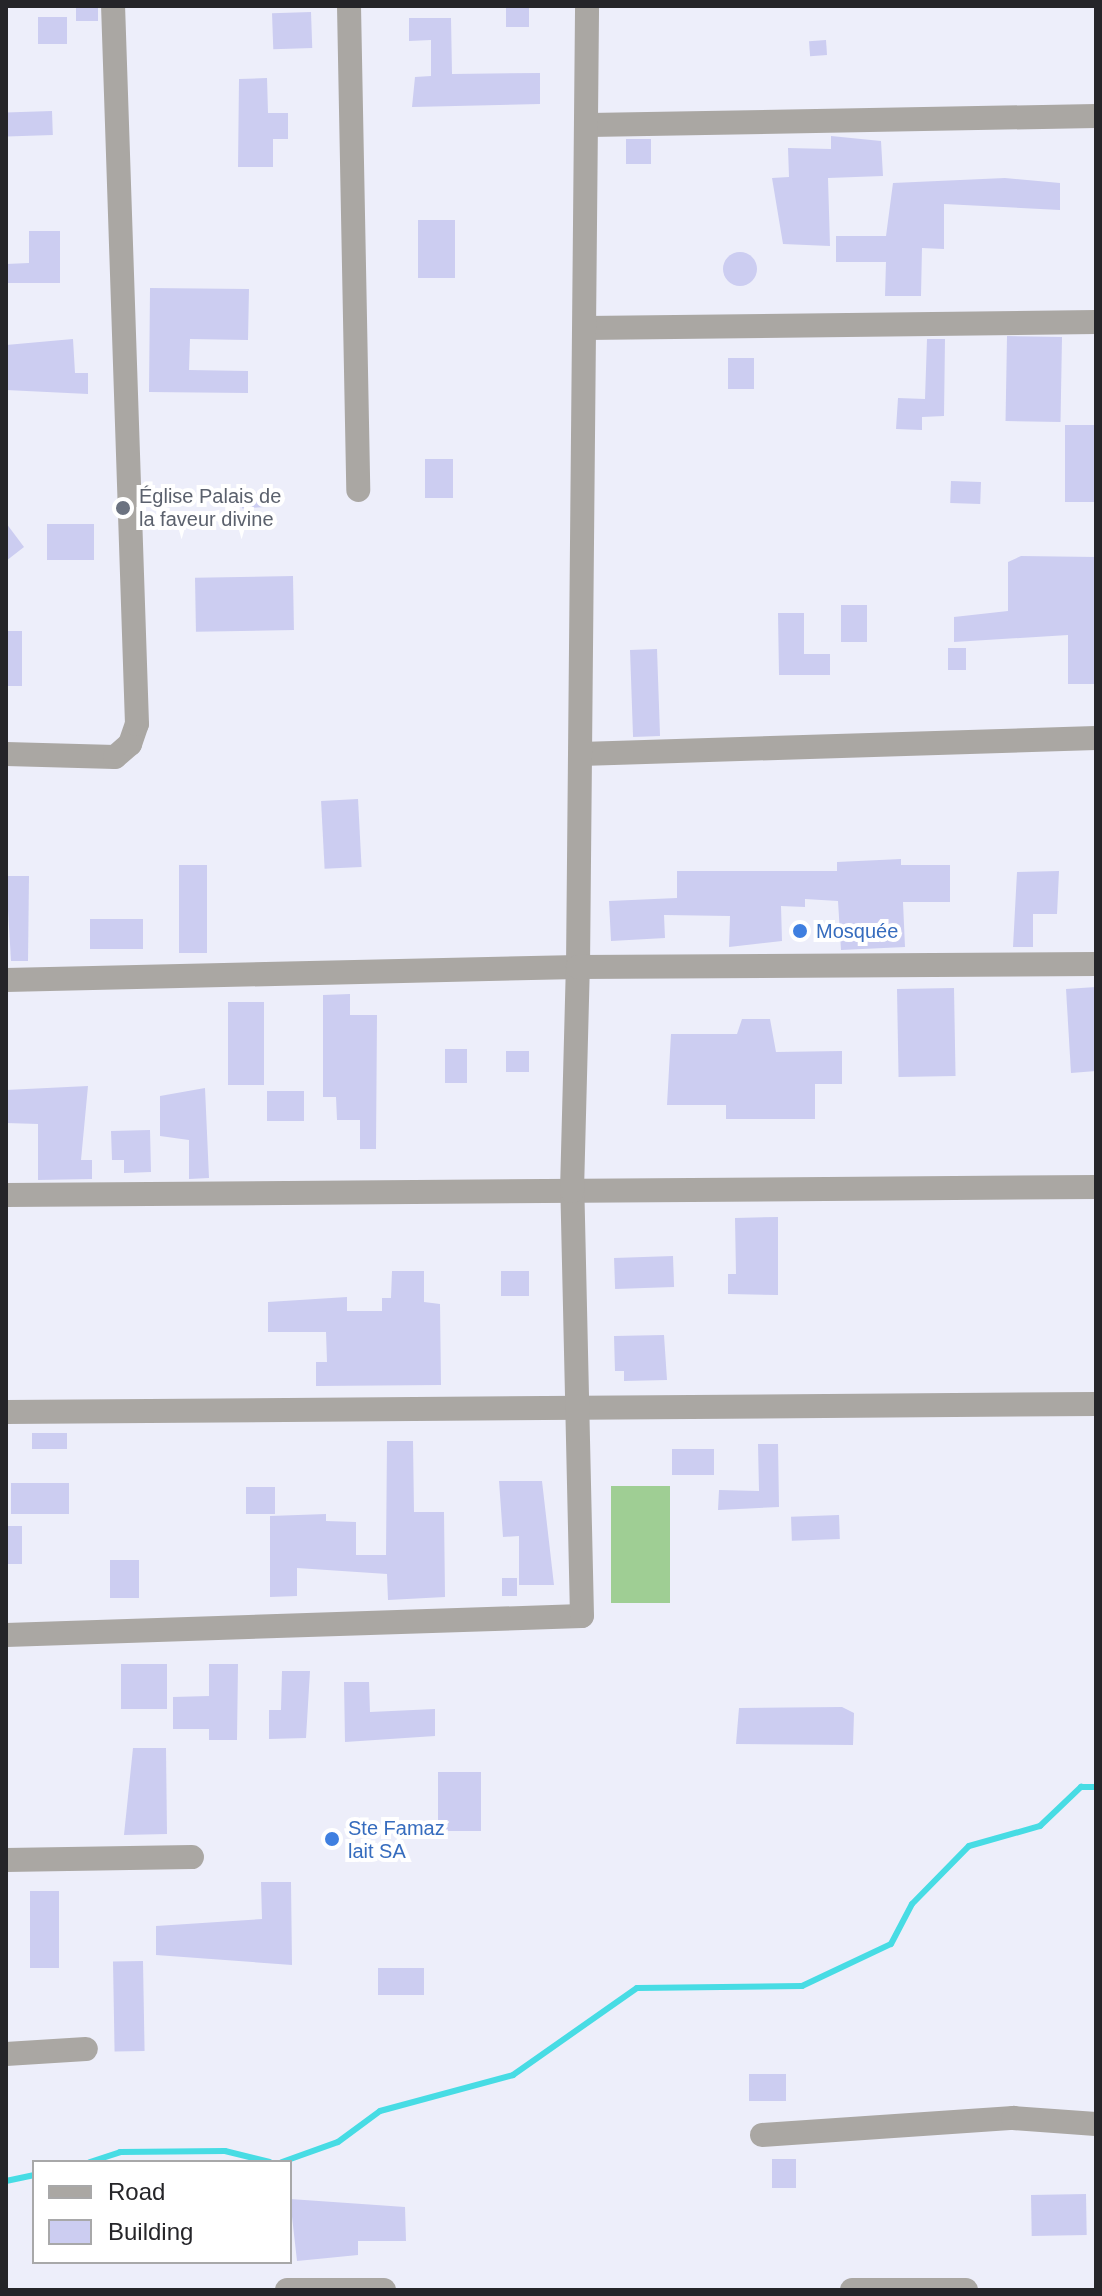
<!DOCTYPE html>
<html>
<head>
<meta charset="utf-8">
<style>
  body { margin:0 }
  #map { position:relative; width:1102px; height:2296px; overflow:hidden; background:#edeefa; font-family:Helvetica,sans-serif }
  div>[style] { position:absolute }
  .green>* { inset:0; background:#9fce94; transform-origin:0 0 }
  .stream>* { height:6px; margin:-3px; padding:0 3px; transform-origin:3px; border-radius:3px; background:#47dce4 }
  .building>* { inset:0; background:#cccdf1; transform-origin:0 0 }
  .round { border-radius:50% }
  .minor>* { height:24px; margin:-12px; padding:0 12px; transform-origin:12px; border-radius:12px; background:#aaa7a3 }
  .dots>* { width:22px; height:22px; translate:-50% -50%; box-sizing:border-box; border:4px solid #fff; border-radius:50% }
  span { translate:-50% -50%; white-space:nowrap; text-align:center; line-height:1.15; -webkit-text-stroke:8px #fff; paint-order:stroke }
  .worship-label { font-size:20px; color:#5b616d }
  .left { translate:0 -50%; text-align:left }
  .shop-label { font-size:20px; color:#366cbe }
  .frame { position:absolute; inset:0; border:8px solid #252529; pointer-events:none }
  .legend { position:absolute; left:32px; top:2160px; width:260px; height:104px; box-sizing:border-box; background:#fff; border:2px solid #a8a8a9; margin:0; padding:10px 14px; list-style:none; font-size:24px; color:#252529 }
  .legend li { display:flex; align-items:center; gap:16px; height:40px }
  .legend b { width:40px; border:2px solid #a8a8a9 }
</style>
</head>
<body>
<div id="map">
  <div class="green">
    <div style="left:670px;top:1486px;width:117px;height:59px;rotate:90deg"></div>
  </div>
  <div class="stream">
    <div style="left:90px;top:2162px;width:32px;rotate:-18deg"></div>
    <div style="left:120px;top:2152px;width:105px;rotate:-0.5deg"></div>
    <div style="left:225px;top:2151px;width:46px;rotate:13.7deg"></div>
    <div style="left:282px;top:2162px;width:59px;rotate:-19.7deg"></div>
    <div style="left:338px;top:2142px;width:52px;rotate:-36.4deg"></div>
    <div style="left:380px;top:2111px;width:138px;rotate:-15.1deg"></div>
    <div style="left:513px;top:2075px;width:151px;rotate:-35.1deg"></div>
    <div style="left:637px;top:1988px;width:165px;rotate:-0.7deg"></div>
    <div style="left:802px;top:1986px;width:98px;rotate:-25.3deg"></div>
    <div style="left:891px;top:1944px;width:45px;rotate:-62.3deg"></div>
    <div style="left:912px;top:1904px;width:81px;rotate:-45.5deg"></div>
    <div style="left:969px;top:1846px;width:74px;rotate:-15.7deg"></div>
    <div style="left:1040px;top:1826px;width:57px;rotate:-43.6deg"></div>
    <div style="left:1081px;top:1787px;width:15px"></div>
    <div style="left:6px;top:2181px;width:29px;rotate:-12deg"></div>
  </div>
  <div class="building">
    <div style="left:76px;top:6px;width:22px;height:15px"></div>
    <div style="left:506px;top:6px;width:23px;height:21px"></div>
    <div style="left:311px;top:12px;width:36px;height:39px;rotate:88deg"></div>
    <div style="left:38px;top:17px;width:29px;height:27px"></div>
    <div style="clip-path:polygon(409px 18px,451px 18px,452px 74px,540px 73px,540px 104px,412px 107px,415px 77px,431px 76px,431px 40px,409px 41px)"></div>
    <div style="left:826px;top:40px;width:15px;height:17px;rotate:86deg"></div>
    <div style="clip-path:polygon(267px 78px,268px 113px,288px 113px,288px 139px,273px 139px,273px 167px,238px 167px,239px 79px)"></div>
    <div style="left:52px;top:111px;width:24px;height:46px;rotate:88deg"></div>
    <div style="clip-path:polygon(831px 136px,881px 141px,883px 176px,828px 178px,830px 246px,783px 244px,772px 178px,789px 177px,788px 148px,831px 149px)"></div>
    <div style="left:626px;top:139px;width:25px;height:25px"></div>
    <div style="clip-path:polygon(1005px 178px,1060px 183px,1060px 210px,944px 204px,944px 249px,922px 248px,921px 296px,885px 296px,886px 262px,836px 262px,836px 236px,886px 236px,893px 183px)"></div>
    <div style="left:418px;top:220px;width:37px;height:58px"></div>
    <div style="clip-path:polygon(29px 231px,60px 231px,60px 283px,6px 283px,6px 264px,29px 263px)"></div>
    <div class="round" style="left:723px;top:252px;width:34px;height:34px"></div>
    <div style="clip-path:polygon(150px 288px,249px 289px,248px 340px,190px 339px,189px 370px,248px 371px,248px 393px,149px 392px)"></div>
    <div style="left:1062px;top:337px;width:85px;height:55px;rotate:91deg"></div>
    <div style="clip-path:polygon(73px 339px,75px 373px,88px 373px,88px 394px,6px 390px,6px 345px)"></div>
    <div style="clip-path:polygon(927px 339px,945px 339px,944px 416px,922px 417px,922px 430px,896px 429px,898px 398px,925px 399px)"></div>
    <div style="left:728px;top:358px;width:26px;height:31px"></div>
    <div style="left:1065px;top:425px;width:31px;height:77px"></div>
    <div style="left:425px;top:459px;width:28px;height:39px"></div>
    <div style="left:951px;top:481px;width:30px;height:22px;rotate:2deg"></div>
    <div style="left:264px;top:492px;width:15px;height:23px;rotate:86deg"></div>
    <div style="clip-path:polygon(6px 523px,24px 547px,6px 561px)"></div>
    <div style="left:47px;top:524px;width:47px;height:36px"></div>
    <div style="clip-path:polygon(1021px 556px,1096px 557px,1096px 684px,1068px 684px,1068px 635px,954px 642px,954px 617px,1008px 611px,1008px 562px)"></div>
    <div style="left:293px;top:576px;width:54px;height:98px;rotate:89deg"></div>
    <div style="left:841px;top:605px;width:26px;height:37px"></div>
    <div style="clip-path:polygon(778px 613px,804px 613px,804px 654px,830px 654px,830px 675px,779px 675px)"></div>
    <div style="left:6px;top:631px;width:16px;height:55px"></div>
    <div style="left:948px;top:648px;width:18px;height:22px"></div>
    <div style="left:657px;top:649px;width:87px;height:27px;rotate:88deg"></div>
    <div style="left:358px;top:799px;width:68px;height:37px;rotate:87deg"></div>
    <div style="clip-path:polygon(901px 859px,901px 865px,950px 865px,950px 902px,903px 902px,905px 947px,841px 950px,838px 901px,805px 899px,805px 907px,781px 906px,782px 941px,729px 947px,730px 916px,664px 915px,665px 938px,611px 941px,609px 901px,677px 898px,677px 871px,837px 871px,837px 862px)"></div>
    <div style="left:179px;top:865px;width:28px;height:88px"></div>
    <div style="clip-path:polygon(1059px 871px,1057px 914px,1033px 914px,1033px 947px,1013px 947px,1017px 872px)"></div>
    <div style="clip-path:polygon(6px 876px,29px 876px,28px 961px,11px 961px)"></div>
    <div style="left:90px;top:919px;width:53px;height:30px"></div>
    <div style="clip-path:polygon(1096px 987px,1096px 1071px,1071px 1073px,1066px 989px)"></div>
    <div style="left:954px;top:988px;width:88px;height:57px;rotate:89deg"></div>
    <div style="clip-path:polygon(350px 994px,350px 1015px,377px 1015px,376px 1149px,360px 1149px,360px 1120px,337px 1120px,336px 1097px,323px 1097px,323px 995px)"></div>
    <div style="left:228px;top:1002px;width:36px;height:83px"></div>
    <div style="clip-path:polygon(742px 1019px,770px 1019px,776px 1052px,842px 1051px,842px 1084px,815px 1084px,815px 1119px,726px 1119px,726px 1105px,667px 1105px,671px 1034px,737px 1034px)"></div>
    <div style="left:445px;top:1049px;width:22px;height:34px"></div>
    <div style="left:506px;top:1051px;width:23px;height:21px"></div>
    <div style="clip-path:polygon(88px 1086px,81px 1160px,92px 1160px,92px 1179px,38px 1180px,38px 1124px,6px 1123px,6px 1090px)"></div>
    <div style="clip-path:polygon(205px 1088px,209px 1178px,189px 1179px,189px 1140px,160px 1136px,160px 1096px)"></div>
    <div style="left:304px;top:1091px;width:30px;height:37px;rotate:90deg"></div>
    <div style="clip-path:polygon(150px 1130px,151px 1172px,124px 1173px,124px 1160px,112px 1160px,111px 1131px)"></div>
    <div style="clip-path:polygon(778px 1217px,778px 1295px,728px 1294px,728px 1274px,736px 1274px,735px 1218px)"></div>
    <div style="left:673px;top:1256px;width:31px;height:59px;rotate:88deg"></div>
    <div style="clip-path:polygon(392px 1271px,424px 1271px,424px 1302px,440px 1304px,441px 1385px,316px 1386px,316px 1362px,327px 1362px,326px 1332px,268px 1332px,268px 1302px,347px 1297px,347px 1311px,382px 1311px,382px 1298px,391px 1298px)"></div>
    <div style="left:501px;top:1271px;width:28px;height:25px"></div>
    <div style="clip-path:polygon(664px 1335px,667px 1380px,624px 1381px,624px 1371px,615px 1371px,614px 1336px)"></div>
    <div style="left:32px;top:1433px;width:35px;height:16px"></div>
    <div style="clip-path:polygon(387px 1441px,413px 1441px,414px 1512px,444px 1512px,445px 1597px,388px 1600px,387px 1574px,297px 1568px,297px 1596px,270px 1597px,270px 1516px,326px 1514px,326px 1521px,356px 1522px,356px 1555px,386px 1555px)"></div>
    <div style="clip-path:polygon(758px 1444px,778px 1444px,779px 1507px,718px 1510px,719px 1490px,759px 1491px)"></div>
    <div style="left:672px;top:1449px;width:42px;height:26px"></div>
    <div style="clip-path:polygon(499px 1481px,542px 1481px,554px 1585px,519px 1585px,519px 1536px,503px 1537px)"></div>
    <div style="left:11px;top:1483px;width:58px;height:31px"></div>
    <div style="left:246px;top:1487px;width:29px;height:27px"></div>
    <div style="left:839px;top:1515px;width:24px;height:48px;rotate:88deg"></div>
    <div style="left:6px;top:1526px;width:16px;height:38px"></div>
    <div style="left:110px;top:1560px;width:29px;height:38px"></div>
    <div style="left:502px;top:1578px;width:15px;height:18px"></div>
    <div style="left:121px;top:1664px;width:46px;height:45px"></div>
    <div style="clip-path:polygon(209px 1664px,238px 1664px,237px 1740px,209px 1740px,209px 1729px,173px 1729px,173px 1697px,209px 1696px)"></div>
    <div style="clip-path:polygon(282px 1671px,310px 1671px,306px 1738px,269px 1739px,269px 1710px,281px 1710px)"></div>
    <div style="clip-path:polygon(344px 1682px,369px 1682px,370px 1712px,435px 1709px,435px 1736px,345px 1742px)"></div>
    <div style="clip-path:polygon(842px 1707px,854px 1713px,853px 1745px,736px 1744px,739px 1708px)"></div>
    <div style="clip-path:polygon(133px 1748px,166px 1748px,167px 1834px,124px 1835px)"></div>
    <div style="left:438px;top:1772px;width:43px;height:59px"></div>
    <div style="clip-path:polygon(261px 1882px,291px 1882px,292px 1965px,156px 1955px,156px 1926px,262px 1919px)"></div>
    <div style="left:30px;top:1891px;width:29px;height:77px"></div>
    <div style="left:143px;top:1961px;width:90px;height:30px;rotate:89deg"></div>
    <div style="left:378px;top:1968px;width:46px;height:27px"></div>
    <div style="left:749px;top:2074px;width:37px;height:27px"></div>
    <div style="left:772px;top:2159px;width:24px;height:29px"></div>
    <div style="left:1086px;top:2194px;width:41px;height:55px;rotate:89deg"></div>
    <div style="clip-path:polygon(290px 2199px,405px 2207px,406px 2241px,358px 2241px,358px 2255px,297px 2261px)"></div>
  </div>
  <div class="minor">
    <div style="left:349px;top:6px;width:484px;rotate:88.9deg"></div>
    <div style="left:589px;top:125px;width:507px;rotate:-1.02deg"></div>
    <div style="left:586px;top:328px;width:510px;rotate:-0.67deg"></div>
    <div style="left:6px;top:754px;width:109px;rotate:1.6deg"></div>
    <div style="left:115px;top:757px;width:20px;rotate:-41deg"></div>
    <div style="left:130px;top:744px;width:21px;rotate:-71deg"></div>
    <div style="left:137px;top:724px;width:718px;rotate:-91.91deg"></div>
    <div style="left:581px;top:754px;width:515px;rotate:-1.78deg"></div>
    <div style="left:6px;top:980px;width:572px;rotate:-1.3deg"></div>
    <div style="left:578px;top:967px;width:961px;rotate:-89.46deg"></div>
    <div style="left:6px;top:1195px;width:1090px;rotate:-0.42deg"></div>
    <div style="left:6px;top:1412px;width:1090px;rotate:-0.42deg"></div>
    <div style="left:6px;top:1635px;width:576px;rotate:-1.89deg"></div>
    <div style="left:582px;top:1616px;width:425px;rotate:-91.3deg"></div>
    <div style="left:572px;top:1191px;width:224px;rotate:-88.5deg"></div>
    <div style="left:578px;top:967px;width:518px;rotate:-0.33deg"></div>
    <div style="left:6px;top:1860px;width:186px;rotate:-0.9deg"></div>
    <div style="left:6px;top:2054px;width:80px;rotate:-3.6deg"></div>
    <div style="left:762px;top:2135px;width:252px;rotate:-3.9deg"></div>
    <div style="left:1013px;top:2118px;width:83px;rotate:4.1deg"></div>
    <div style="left:287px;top:2290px;width:97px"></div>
    <div style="left:852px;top:2290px;width:114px"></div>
  </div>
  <div class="dots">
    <div style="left:123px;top:508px;background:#6b7280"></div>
    <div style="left:800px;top:931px;background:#3f7fe0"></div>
    <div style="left:332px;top:1839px;background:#3f7fe0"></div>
  </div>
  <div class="worship-label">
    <span class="left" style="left:139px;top:508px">Église Palais de<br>la faveur divine</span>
  </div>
  <div class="shop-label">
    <span class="left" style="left:816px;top:931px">Mosquée</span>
    <span class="left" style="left:348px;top:1840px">Ste Famaz<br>lait SA</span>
  </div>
  <div class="frame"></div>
  <ul class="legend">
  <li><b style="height:10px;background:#aaa7a3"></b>Road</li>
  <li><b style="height:22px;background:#cccdf1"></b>Building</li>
  </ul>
</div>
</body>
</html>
